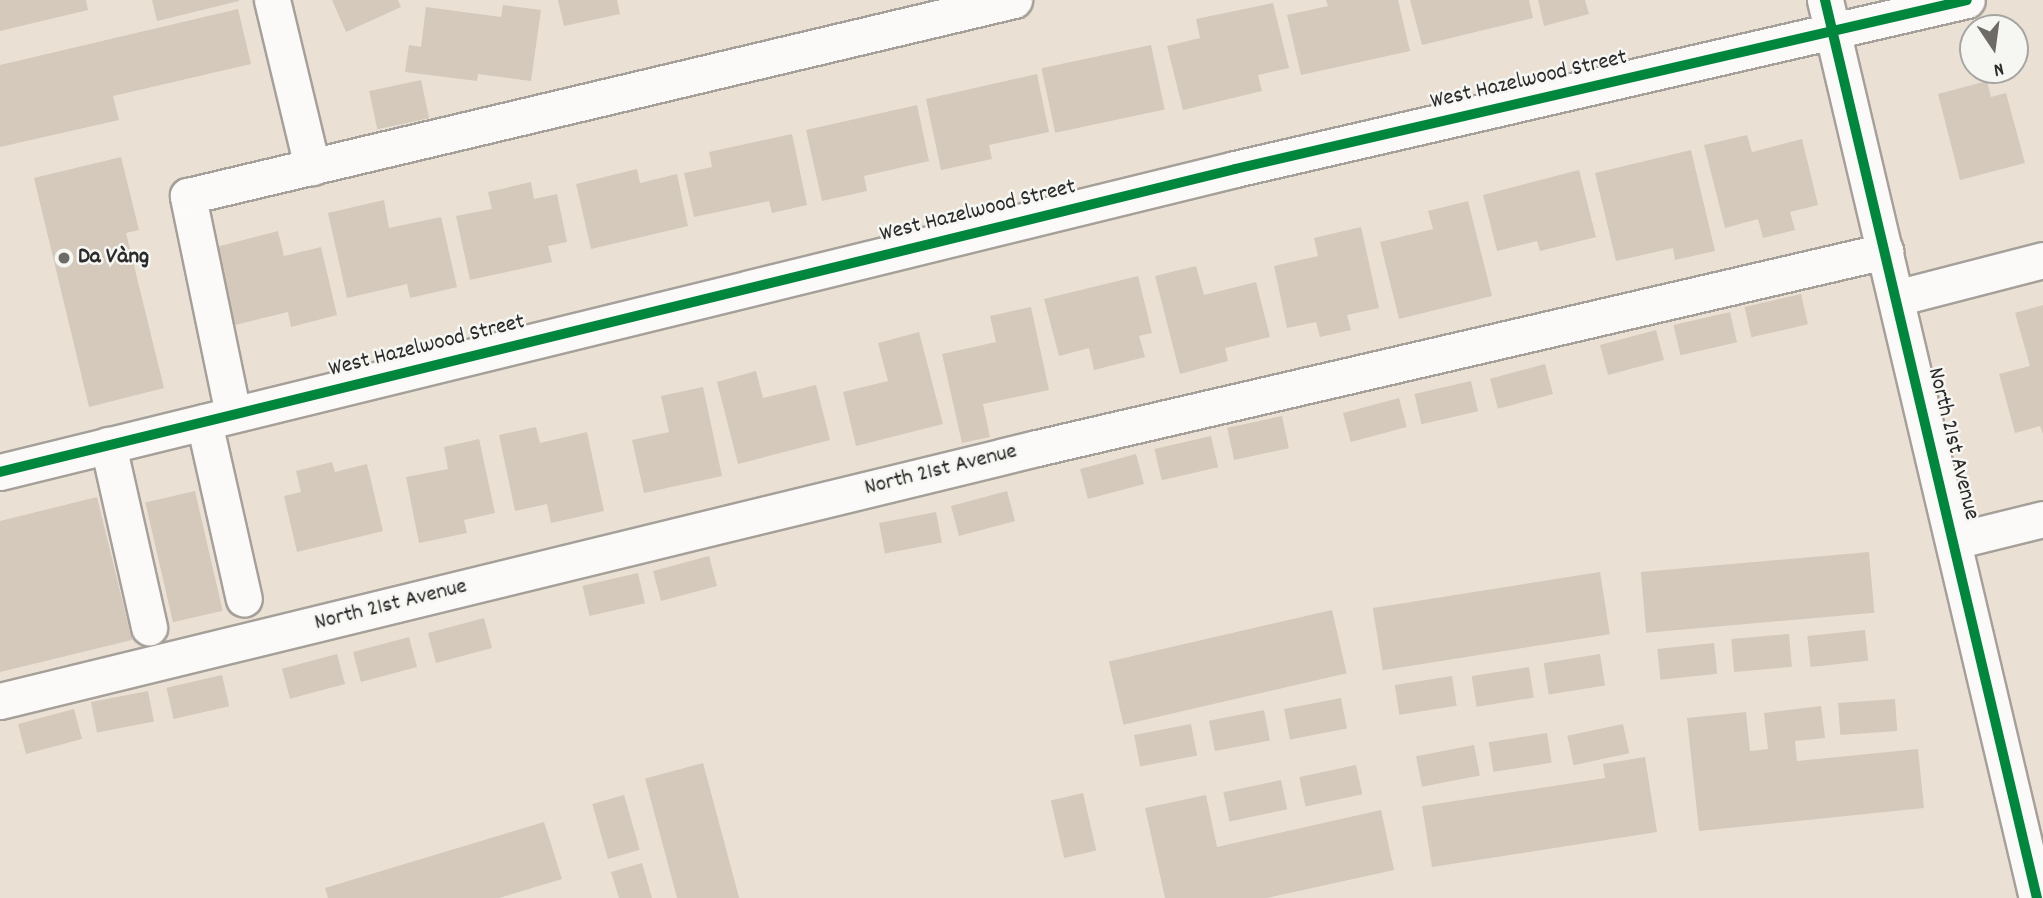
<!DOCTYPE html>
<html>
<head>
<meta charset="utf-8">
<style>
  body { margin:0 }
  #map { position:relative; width:2043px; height:898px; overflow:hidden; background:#eae1d4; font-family:Dekko,sans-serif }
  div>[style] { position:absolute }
  .building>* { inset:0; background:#d4c9bb; transform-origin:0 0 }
  .roads { filter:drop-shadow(2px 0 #a5a099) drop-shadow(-2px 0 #a5a099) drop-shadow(0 2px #a5a099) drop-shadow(0 -2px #a5a099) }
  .minor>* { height:35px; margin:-17.5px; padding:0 17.5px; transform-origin:17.5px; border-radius:17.5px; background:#fcfaf9 }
  .cycleway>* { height:10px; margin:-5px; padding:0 5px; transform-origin:5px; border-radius:5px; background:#00873e }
  .dots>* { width:19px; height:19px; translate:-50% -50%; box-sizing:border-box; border:4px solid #f6f6f2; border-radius:50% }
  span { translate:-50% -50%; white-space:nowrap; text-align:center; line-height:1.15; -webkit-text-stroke:5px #f6f6f2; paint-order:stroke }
  .street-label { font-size:23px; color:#2b2b2b }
  .poi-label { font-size:23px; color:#2b2b2b; font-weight:700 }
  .left { translate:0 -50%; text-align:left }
  .north { position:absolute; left:1959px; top:14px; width:70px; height:70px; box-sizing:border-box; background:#f6f6f2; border:2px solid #a5a5a2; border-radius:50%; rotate:167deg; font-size:19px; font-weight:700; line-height:28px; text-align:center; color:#2b2b2b }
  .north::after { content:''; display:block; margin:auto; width:24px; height:32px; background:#6e6b66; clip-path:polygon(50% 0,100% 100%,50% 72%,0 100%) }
</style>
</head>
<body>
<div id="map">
  <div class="building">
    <div style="clip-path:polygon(0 0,86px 0,88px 10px,0 31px)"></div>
    <div style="clip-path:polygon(152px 0,239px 0,239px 1px,157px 21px)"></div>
    <div style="clip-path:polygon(332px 0,398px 0,401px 7px,346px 32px)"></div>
    <div style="clip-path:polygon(558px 0,617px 0,620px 14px,564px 26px)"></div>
    <div style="clip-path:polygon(1326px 0,1398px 0,1410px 51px,1301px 75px,1287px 15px,1328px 6px)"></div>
    <div style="clip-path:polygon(1410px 0,1529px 0,1533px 18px,1422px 45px)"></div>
    <div style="clip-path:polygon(1538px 0,1585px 0,1589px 14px,1544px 26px)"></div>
    <div style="clip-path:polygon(1273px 3px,1289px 68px,1258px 75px,1262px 91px,1183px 110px,1167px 46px,1200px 38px,1196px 19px)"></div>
    <div style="clip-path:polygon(503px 5px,541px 10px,531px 81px,478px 74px,477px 81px,405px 72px,409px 45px,421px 47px,426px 7px,501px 17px)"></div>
    <div style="clip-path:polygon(238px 9px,251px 64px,113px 96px,119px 120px,0 147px,0 65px)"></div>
    <div style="left:1151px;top:45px;width:66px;height:112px;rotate:78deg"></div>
    <div style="clip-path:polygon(1037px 74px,1049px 132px,989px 145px,992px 159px,941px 170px,926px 99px)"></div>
    <div style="left:421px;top:80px;width:39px;height:53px;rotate:78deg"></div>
    <div style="clip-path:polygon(1987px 81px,1991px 97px,2006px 93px,2025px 163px,1960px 180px,1938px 94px)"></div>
    <div style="clip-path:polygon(917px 105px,929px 161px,864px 176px,867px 191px,822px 201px,806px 130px)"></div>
    <div style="clip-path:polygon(792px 134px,807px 205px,772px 213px,769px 201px,694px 217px,684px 173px,712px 167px,709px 152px)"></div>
    <div style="clip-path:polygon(1747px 135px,1752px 152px,1802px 139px,1818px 205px,1790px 212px,1795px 230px,1763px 238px,1758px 219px,1725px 228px,1704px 145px)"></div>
    <div style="clip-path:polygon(1691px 150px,1715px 251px,1675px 260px,1673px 248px,1616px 261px,1595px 173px)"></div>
    <div style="clip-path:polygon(121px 157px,139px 230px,126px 233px,164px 388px,89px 407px,34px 178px)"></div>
    <div style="clip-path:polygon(637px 169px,640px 183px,677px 174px,688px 226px,591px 249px,576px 184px)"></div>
    <div style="clip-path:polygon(1579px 170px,1596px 237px,1540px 251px,1537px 241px,1497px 251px,1483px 195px)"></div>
    <div style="clip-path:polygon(531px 182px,534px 199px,557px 194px,567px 242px,548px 246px,552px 262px,470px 280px,456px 216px,492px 209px,488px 192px)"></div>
    <div style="clip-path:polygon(384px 200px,389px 228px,441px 217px,457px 287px,410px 298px,407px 284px,347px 298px,328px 213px)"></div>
    <div style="clip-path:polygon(1468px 201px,1492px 296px,1399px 319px,1380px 242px,1433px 229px,1428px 211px)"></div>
    <div style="clip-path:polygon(1361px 227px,1379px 308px,1347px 315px,1351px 330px,1320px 337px,1316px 322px,1287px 328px,1274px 266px,1318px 256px,1314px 238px)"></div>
    <div style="clip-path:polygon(278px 231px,284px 256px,321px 247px,337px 315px,291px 327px,288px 312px,235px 325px,216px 247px)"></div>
    <div style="clip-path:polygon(1196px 266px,1204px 295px,1256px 282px,1270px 337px,1225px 348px,1228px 361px,1180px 374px,1155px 276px)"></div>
    <div style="clip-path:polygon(1138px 276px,1152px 333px,1139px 336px,1145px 357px,1094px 370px,1089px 348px,1059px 356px,1044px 299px)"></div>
    <div style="left:1801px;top:294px;width:31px;height:58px;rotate:77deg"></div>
    <div style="clip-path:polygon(2043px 305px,2043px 434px,2040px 426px,2015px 433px,1999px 374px,2030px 366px,2015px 313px)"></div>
    <div style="clip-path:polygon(1031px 307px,1049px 390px,983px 404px,990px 437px,962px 443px,942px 354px,996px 342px,990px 316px)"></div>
    <div style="left:1730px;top:312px;width:31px;height:58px;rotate:77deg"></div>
    <div style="left:1656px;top:330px;width:31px;height:58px;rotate:75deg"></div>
    <div style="clip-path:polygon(919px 332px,943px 424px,856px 446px,843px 392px,888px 381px,878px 343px)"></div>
    <div style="left:1545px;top:364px;width:31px;height:57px;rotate:75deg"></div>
    <div style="clip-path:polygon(756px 371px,763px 398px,816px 385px,830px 440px,738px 464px,717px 382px)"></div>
    <div style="left:1471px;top:381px;width:31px;height:58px;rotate:77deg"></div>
    <div style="clip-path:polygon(703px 387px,722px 476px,644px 493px,632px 440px,669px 432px,661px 396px)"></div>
    <div style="left:1399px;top:398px;width:30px;height:58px;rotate:75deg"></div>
    <div style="left:1282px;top:416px;width:33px;height:56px;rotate:78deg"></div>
    <div style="clip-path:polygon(536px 427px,540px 443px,587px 432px,604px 511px,551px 523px,547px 504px,515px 511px,499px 435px)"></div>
    <div style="left:1211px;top:436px;width:32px;height:58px;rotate:77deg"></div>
    <div style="clip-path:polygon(479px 439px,495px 513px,464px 520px,467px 533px,419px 543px,406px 477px,448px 469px,444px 447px)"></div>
    <div style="left:1136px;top:454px;width:31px;height:58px;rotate:75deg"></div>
    <div style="clip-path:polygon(332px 462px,335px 472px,367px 464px,383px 531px,297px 552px,284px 496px,301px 492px,296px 471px)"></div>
    <div style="left:195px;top:491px;width:123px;height:51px;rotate:77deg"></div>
    <div style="left:1007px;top:491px;width:31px;height:58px;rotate:75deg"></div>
    <div style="clip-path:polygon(97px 497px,132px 640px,0 672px,0 521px)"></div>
    <div style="left:936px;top:512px;width:31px;height:58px;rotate:79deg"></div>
    <div style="left:1869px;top:552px;width:61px;height:229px;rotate:85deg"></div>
    <div style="left:709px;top:556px;width:31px;height:58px;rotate:75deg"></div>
    <div style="left:1600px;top:572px;width:63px;height:230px;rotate:81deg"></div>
    <div style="left:638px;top:573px;width:31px;height:57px;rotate:77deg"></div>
    <div style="left:1332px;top:610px;width:65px;height:229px;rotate:77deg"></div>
    <div style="left:484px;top:618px;width:31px;height:58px;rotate:75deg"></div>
    <div style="left:1865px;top:630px;width:31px;height:58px;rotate:84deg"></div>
    <div style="left:1789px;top:634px;width:33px;height:58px;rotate:85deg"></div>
    <div style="left:409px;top:637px;width:31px;height:58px;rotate:75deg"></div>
    <div style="left:1714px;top:643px;width:31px;height:57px;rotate:84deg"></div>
    <div style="left:337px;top:654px;width:31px;height:57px;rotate:75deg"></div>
    <div style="left:1600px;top:654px;width:32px;height:57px;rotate:81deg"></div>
    <div style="left:1529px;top:667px;width:31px;height:58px;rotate:81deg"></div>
    <div style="left:222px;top:675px;width:32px;height:57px;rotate:77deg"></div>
    <div style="left:1452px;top:676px;width:30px;height:58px;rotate:81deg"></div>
    <div style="left:148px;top:691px;width:31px;height:58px;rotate:79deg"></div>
    <div style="left:1341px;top:698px;width:31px;height:58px;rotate:79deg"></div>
    <div style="left:1895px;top:699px;width:32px;height:57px;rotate:86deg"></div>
    <div style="clip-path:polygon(1821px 706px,1825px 738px,1795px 741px,1797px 761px,1918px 749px,1924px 808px,1699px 831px,1687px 718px,1746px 712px,1750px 751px,1768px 749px,1764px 713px)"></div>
    <div style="left:74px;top:709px;width:31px;height:58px;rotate:75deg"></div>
    <div style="left:1264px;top:710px;width:31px;height:56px;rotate:79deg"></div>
    <div style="left:1191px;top:724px;width:32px;height:58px;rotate:79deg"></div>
    <div style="left:1623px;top:724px;width:30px;height:57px;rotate:78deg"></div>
    <div style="left:1547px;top:733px;width:30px;height:59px;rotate:81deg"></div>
    <div style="left:1474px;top:745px;width:31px;height:59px;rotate:79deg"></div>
    <div style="clip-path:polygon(1645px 757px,1657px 832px,1432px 867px,1422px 806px,1605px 778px,1603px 764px)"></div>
    <div style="left:703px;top:763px;width:140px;height:60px;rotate:75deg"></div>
    <div style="left:1356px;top:765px;width:30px;height:58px;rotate:78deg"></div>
    <div style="left:1281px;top:780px;width:30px;height:59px;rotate:78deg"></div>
    <div style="left:1083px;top:793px;width:59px;height:33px;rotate:77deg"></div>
    <div style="left:624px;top:795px;width:57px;height:33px;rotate:74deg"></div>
    <div style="clip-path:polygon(1206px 795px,1217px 847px,1381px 810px,1394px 870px,1267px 898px,1165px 898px,1145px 808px)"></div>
    <div style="clip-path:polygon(544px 822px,562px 879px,499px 898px,328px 898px,325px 888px)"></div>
    <div style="clip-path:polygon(642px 863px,652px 898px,619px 898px,611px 872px)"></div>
  </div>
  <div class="roads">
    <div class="minor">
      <div style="left:272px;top:0;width:172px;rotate:76.5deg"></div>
      <div style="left:1825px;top:0;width:923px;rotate:76.72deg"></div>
      <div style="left:1896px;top:298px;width:152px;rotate:-14.5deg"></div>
      <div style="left:233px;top:414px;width:223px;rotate:-101.7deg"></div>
      <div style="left:188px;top:196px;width:849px;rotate:-13.35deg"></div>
      <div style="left:204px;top:422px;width:181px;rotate:77.3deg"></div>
      <div style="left:108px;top:445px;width:187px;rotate:77.3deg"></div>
      <div style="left:0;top:472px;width:1272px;rotate:-13.78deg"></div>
      <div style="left:1235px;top:169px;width:751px;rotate:-13deg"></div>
      <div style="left:1954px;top:541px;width:92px;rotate:-13.9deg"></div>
      <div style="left:0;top:701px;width:1067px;rotate:-13.71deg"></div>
      <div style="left:1037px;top:448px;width:871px;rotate:-13.08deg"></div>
    </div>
  </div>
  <div class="cycleway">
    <div style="left:1825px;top:0;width:923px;rotate:76.72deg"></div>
    <div style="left:0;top:472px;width:1272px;rotate:-13.78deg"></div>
    <div style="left:1235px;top:169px;width:751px;rotate:-13deg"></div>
  </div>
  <div class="dots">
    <div style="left:64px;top:258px;background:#6e6b66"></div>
  </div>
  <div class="street-label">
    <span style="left:1529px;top:81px;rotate:-13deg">West Hazelwood Street</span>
    <span style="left:978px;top:212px;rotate:-14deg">West Hazelwood Street</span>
    <span style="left:427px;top:347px;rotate:-14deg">West Hazelwood Street</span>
    <span style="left:1952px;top:444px;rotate:76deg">North 21st Avenue</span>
    <span style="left:941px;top:471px;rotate:-14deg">North 21st Avenue</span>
    <span style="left:391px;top:606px;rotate:-14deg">North 21st Avenue</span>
  </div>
  <div class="poi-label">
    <span class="left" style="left:78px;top:258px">Da Vàng</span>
  </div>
  <div class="north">N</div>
</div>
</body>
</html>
